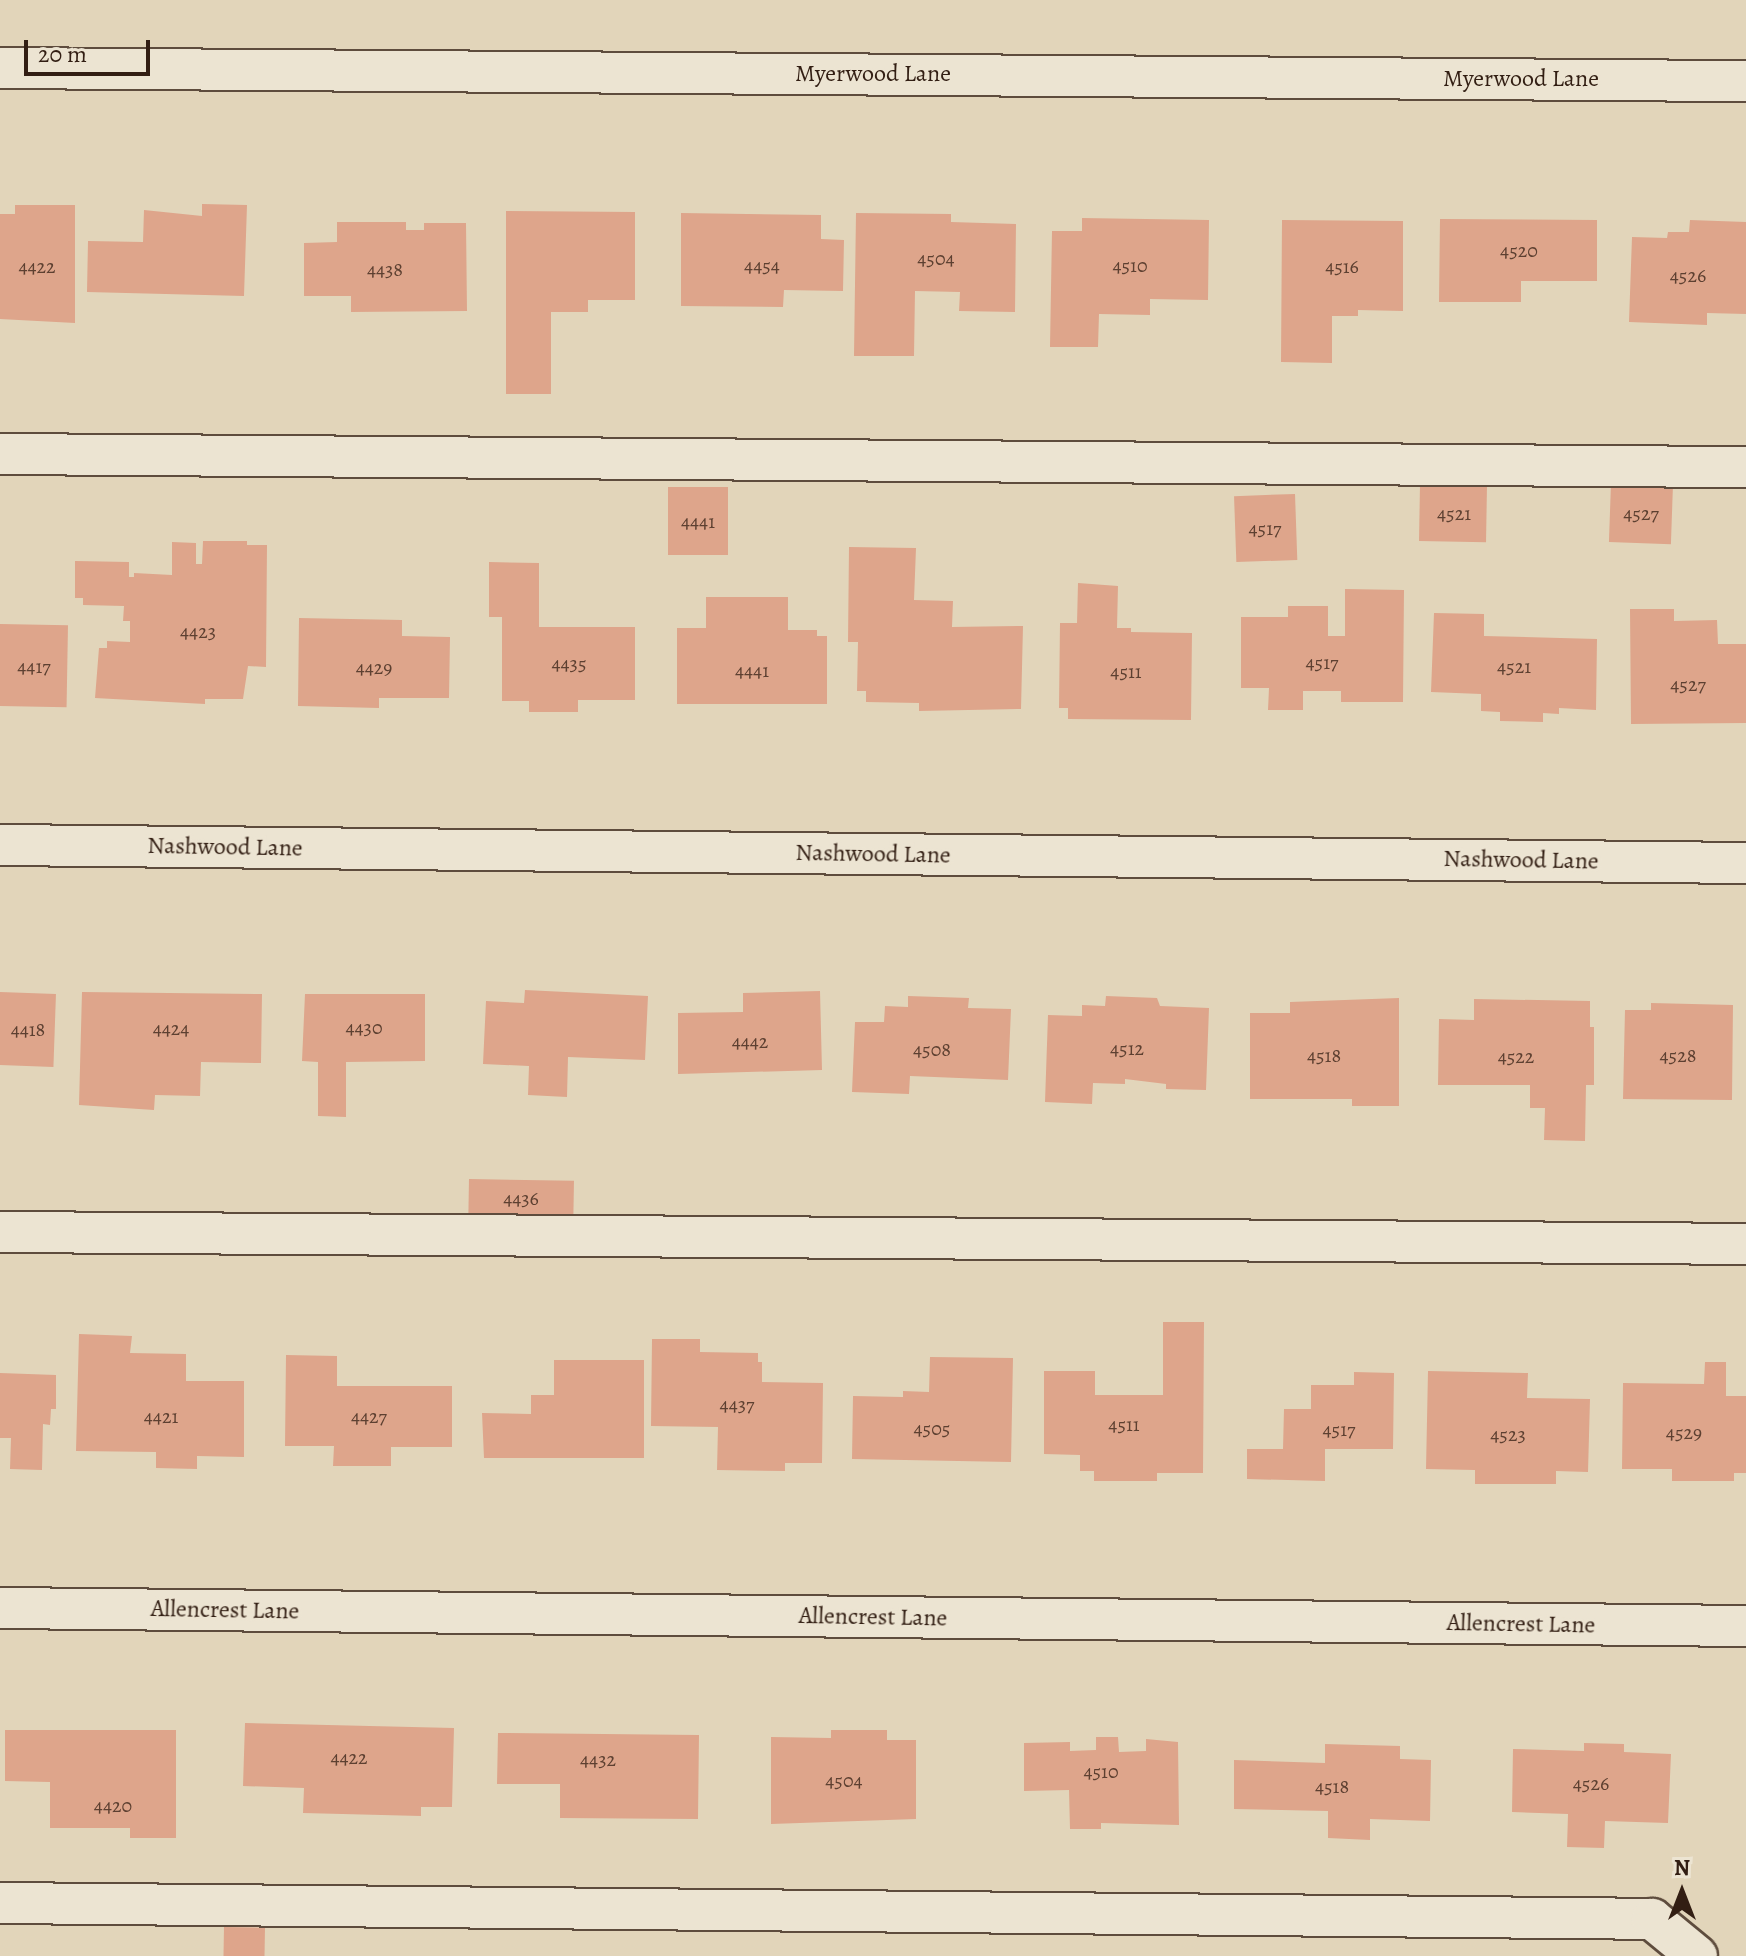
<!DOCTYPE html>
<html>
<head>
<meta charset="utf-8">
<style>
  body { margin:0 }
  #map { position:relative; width:1746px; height:1956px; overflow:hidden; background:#e2d5ba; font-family:Alegreya,serif }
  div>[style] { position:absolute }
  .building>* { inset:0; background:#dea58b; transform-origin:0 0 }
  .roads { filter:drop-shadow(2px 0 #5e4c3d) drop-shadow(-2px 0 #5e4c3d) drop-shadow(0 2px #5e4c3d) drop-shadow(0 -2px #5e4c3d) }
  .minor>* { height:40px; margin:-20px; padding:0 20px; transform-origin:20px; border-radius:20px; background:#ece4d2 }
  span { translate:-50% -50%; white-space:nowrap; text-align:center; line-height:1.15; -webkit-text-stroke:6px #ece4d2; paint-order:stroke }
  .number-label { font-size:20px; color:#5d4031 }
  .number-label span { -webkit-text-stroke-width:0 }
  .street-label { font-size:24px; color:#321e13 }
  .north { position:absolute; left:1642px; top:1852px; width:80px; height:80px; -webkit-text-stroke:6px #ece4d2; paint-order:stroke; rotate:0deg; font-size:22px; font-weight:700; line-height:32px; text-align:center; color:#321e13 }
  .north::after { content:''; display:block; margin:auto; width:28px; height:36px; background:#321e13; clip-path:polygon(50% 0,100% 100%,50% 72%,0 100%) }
  .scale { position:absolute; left:24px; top:40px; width:126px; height:36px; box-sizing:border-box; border:4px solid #321e13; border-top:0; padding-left:10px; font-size:24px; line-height:28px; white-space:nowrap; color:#321e13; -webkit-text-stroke:6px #ece4d2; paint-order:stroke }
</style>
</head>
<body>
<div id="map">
  <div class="building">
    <div style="clip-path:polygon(202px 204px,247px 205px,244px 296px,87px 292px,88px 241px,143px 242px,144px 210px,202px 216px)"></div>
    <div style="clip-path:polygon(15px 205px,75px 205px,75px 323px,0 319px,0 214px,15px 214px)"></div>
    <div style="clip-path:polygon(506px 211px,635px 212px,635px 300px,588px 300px,588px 312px,551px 312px,551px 394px,506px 394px)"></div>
    <div style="clip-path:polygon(681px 213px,821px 215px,821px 239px,844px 240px,843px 291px,784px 290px,783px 307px,681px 306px)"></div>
    <div style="clip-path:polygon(856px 213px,951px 214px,951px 222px,1016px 224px,1015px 312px,959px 311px,960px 292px,915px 291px,914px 356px,854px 356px)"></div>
    <div style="clip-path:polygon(1082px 218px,1209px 220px,1208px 300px,1150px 299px,1150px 315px,1099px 314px,1098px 347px,1050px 347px,1052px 231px,1082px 231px)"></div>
    <div style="clip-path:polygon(1440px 219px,1597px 220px,1597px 281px,1521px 281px,1521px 302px,1439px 302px)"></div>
    <div style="clip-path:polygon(1282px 220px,1403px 221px,1403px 311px,1358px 310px,1358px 316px,1332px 316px,1332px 363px,1281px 362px)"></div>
    <div style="clip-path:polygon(1690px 220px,1746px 222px,1746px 314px,1707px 313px,1707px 325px,1629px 322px,1632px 237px,1667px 238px,1668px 232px,1689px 232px)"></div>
    <div style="clip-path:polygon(337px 222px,406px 222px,406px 230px,424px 230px,424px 223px,466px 223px,467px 311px,351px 312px,351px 296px,304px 296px,304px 243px,337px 242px)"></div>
    <div style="left:1611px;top:483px;width:62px;height:59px;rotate:2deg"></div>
    <div style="left:1420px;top:485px;width:67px;height:56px;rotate:1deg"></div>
    <div style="left:668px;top:487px;width:60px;height:68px"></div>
    <div style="left:1295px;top:494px;width:66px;height:61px;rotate:88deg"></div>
    <div style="clip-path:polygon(203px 541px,247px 541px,247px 545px,267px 545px,266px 667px,248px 666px,243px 699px,205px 699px,205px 704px,95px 698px,99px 648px,107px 648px,107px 641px,130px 642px,130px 621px,123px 621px,124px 606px,83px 605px,83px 598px,75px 598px,75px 561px,129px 562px,129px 577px,134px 577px,134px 573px,172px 575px,172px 542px,196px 543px,196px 564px,202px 564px)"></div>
    <div style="clip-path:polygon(849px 547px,916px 548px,914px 600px,953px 601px,952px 627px,1023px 626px,1021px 709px,919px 711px,919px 703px,866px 702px,866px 691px,857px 691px,858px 642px,848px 642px)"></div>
    <div style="clip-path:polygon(489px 562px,539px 563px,539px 627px,635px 627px,635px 700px,578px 700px,578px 712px,529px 712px,529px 701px,502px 701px,502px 617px,489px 617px)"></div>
    <div style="clip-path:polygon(1078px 583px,1118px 586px,1117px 628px,1131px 628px,1131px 632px,1192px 633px,1191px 720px,1068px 719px,1068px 708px,1059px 708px,1060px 623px,1077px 623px)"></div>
    <div style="clip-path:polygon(1345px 589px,1404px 590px,1403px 702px,1341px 702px,1341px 691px,1303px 691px,1303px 710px,1268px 710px,1269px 688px,1241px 688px,1241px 617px,1288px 617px,1288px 606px,1328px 606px,1328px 636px,1345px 636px)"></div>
    <div style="clip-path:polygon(706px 597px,788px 597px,788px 630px,817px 630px,817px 636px,827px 636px,827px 704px,677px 704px,677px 628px,706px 628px)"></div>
    <div style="clip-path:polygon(1630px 609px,1674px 609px,1674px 621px,1717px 620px,1718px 644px,1746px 644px,1746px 723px,1631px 724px)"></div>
    <div style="clip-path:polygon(1434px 613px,1484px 614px,1484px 636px,1597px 639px,1596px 710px,1559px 708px,1559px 714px,1543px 713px,1543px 722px,1500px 721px,1500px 712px,1481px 711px,1481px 694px,1431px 692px)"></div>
    <div style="clip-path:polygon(299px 618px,402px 620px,402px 636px,450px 637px,449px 698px,379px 698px,379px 708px,298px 706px)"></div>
    <div style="left:0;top:624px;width:68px;height:82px;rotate:1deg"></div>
    <div style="clip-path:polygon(525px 990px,648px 996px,645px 1060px,568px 1057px,567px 1097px,528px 1095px,529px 1066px,483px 1064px,486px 1001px,524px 1003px)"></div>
    <div style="clip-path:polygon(820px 991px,822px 1070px,678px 1074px,678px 1013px,743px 1012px,743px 993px)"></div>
    <div style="left:0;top:992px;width:56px;height:73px;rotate:2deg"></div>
    <div style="clip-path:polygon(82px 992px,262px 994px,261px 1063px,201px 1062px,200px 1096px,155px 1095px,154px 1110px,79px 1105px)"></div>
    <div style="clip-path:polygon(305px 994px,425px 994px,425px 1061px,346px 1062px,346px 1117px,318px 1116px,318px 1062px,302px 1061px)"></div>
    <div style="clip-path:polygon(908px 996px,969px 998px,968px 1008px,1011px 1009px,1008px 1080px,910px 1076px,909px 1094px,852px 1092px,855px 1022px,884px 1022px,885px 1006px,908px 1007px)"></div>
    <div style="clip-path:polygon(1106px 996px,1157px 998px,1160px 1006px,1209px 1008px,1206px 1090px,1166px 1089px,1166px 1084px,1125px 1079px,1125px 1084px,1093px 1083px,1092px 1104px,1045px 1102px,1048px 1015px,1082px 1016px,1082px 1005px,1105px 1006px)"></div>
    <div style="clip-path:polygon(1399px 998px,1399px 1106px,1352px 1106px,1352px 1099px,1250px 1099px,1250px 1013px,1290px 1013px,1290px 1002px)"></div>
    <div style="clip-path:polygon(1474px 999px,1590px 1001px,1590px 1027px,1594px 1027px,1594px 1085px,1586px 1085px,1585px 1141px,1544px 1140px,1545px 1108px,1530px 1108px,1530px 1085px,1438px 1085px,1439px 1019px,1474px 1020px)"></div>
    <div style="clip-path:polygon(1651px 1003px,1733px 1005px,1732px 1100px,1623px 1099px,1625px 1010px,1651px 1010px)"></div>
    <div style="left:469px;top:1179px;width:105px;height:38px;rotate:1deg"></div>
    <div style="clip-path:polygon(1163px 1322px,1204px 1322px,1203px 1473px,1157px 1473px,1157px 1481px,1094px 1481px,1094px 1471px,1080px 1471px,1080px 1455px,1044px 1454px,1044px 1371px,1095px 1371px,1095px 1395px,1163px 1395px)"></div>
    <div style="clip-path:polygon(79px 1334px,132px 1336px,130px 1353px,186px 1354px,186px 1381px,244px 1381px,244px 1457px,197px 1456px,197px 1469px,156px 1468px,156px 1452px,76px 1451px)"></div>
    <div style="clip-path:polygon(652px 1339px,700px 1339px,700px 1352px,758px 1353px,758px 1362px,762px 1362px,762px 1382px,823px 1383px,822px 1463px,785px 1463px,785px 1471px,717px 1470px,718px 1427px,651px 1426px)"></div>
    <div style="clip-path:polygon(286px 1355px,337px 1356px,337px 1386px,452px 1386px,452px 1447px,391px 1447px,391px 1466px,333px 1466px,334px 1446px,285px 1446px)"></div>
    <div style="clip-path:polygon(930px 1357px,1013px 1358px,1011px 1462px,852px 1459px,853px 1396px,903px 1397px,903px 1391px,929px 1392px)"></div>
    <div style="clip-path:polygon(554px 1360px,644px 1360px,644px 1458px,484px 1458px,482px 1413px,531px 1414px,531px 1395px,554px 1395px)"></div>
    <div style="clip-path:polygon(1705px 1362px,1726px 1362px,1726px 1396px,1746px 1396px,1746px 1473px,1734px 1473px,1734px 1481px,1672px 1481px,1672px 1469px,1622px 1469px,1623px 1383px,1704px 1384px)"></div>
    <div style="clip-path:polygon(1428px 1371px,1528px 1373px,1527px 1398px,1590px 1399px,1588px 1472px,1556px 1471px,1556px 1484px,1475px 1484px,1475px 1470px,1426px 1469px)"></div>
    <div style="clip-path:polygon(1354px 1372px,1394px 1373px,1393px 1449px,1325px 1449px,1325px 1481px,1247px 1479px,1247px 1449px,1283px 1449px,1284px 1409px,1311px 1409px,1311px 1385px,1354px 1385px)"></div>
    <div style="clip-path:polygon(0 1373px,56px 1375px,56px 1409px,51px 1409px,50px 1425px,43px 1424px,42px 1470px,10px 1469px,11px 1438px,0 1438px)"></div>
    <div style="clip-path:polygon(245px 1723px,454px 1728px,452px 1807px,421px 1807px,421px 1816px,303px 1813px,304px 1788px,243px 1786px)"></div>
    <div style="clip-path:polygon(5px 1730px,176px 1730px,176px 1838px,130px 1838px,130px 1828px,50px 1828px,50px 1782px,5px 1781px)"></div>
    <div style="clip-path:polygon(831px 1730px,887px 1730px,887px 1740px,916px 1740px,916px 1819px,771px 1824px,771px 1737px,831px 1738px)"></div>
    <div style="clip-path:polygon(498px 1733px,699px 1735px,698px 1819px,560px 1818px,560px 1784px,497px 1784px)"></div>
    <div style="clip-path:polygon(1096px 1737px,1118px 1737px,1119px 1752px,1146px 1751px,1146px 1739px,1178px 1742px,1179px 1825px,1101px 1823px,1101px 1829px,1070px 1829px,1069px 1790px,1024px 1791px,1024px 1743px,1070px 1742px,1070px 1751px,1096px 1750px)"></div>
    <div style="clip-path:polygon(1584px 1743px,1624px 1744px,1624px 1752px,1671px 1754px,1668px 1823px,1605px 1821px,1604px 1848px,1567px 1847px,1568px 1814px,1512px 1812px,1513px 1749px,1584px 1751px)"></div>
    <div style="clip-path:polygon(1325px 1744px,1400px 1746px,1400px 1759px,1431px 1760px,1430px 1821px,1370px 1819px,1370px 1840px,1328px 1838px,1328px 1811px,1234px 1809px,1234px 1760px,1325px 1763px)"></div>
    <div style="left:224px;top:1927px;width:41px;height:29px;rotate:1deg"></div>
  </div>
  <div class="roads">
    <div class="minor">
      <div style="left:0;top:68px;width:1746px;rotate:0.43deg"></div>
      <div style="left:0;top:454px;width:1746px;rotate:0.43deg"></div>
      <div style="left:0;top:845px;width:1746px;rotate:0.59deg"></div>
      <div style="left:0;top:1232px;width:1746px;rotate:0.39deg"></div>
      <div style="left:0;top:1608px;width:1746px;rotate:0.59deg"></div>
      <div style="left:0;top:1903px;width:1652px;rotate:0.55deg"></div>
      <div style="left:1652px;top:1919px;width:58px;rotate:39.4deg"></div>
    </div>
  </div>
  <div class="number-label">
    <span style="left:1519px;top:250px">4520</span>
    <span style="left:936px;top:258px">4504</span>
    <span style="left:762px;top:265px">4454</span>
    <span style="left:1130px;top:265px">4510</span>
    <span style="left:37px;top:266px">4422</span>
    <span style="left:1342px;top:266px">4516</span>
    <span style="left:385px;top:269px">4438</span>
    <span style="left:1688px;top:275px">4526</span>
    <span style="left:1454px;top:513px">4521</span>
    <span style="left:1641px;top:513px">4527</span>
    <span style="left:698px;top:521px">4441</span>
    <span style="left:1265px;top:528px">4517</span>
    <span style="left:198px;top:631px">4423</span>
    <span style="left:1322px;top:662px">4517</span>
    <span style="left:569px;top:663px">4435</span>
    <span style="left:34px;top:666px">4417</span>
    <span style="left:1514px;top:666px">4521</span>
    <span style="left:374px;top:667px">4429</span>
    <span style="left:752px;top:670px">4441</span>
    <span style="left:1126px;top:671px">4511</span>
    <span style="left:1688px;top:684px">4527</span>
    <span style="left:364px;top:1027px">4430</span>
    <span style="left:171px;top:1028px">4424</span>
    <span style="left:28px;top:1029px">4418</span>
    <span style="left:750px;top:1041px">4442</span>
    <span style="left:1127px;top:1048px">4512</span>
    <span style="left:932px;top:1049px">4508</span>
    <span style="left:1324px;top:1055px">4518</span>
    <span style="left:1678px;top:1055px">4528</span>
    <span style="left:1516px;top:1056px">4522</span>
    <span style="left:521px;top:1198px">4436</span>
    <span style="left:737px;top:1404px">4437</span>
    <span style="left:161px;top:1416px">4421</span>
    <span style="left:369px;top:1416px">4427</span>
    <span style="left:1124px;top:1424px">4511</span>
    <span style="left:932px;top:1428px">4505</span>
    <span style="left:1339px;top:1429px">4517</span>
    <span style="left:1684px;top:1432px">4529</span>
    <span style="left:1508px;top:1434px">4523</span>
    <span style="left:349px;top:1757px">4422</span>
    <span style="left:598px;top:1759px">4432</span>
    <span style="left:1101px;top:1771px">4510</span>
    <span style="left:844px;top:1780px">4504</span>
    <span style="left:1591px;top:1783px">4526</span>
    <span style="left:1332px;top:1786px">4518</span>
    <span style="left:113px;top:1805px">4420</span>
  </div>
  <div class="street-label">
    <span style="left:873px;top:74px">Myerwood Lane</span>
    <span style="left:1521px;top:79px">Myerwood Lane</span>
    <span style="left:225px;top:847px;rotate:1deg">Nashwood Lane</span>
    <span style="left:873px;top:854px;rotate:1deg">Nashwood Lane</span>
    <span style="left:1521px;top:860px;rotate:1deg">Nashwood Lane</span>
    <span style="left:225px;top:1610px;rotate:1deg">Allencrest Lane</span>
    <span style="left:873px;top:1617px;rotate:1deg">Allencrest Lane</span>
    <span style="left:1521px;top:1624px;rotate:1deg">Allencrest Lane</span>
  </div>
  <div class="north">N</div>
  <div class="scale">20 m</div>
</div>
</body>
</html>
